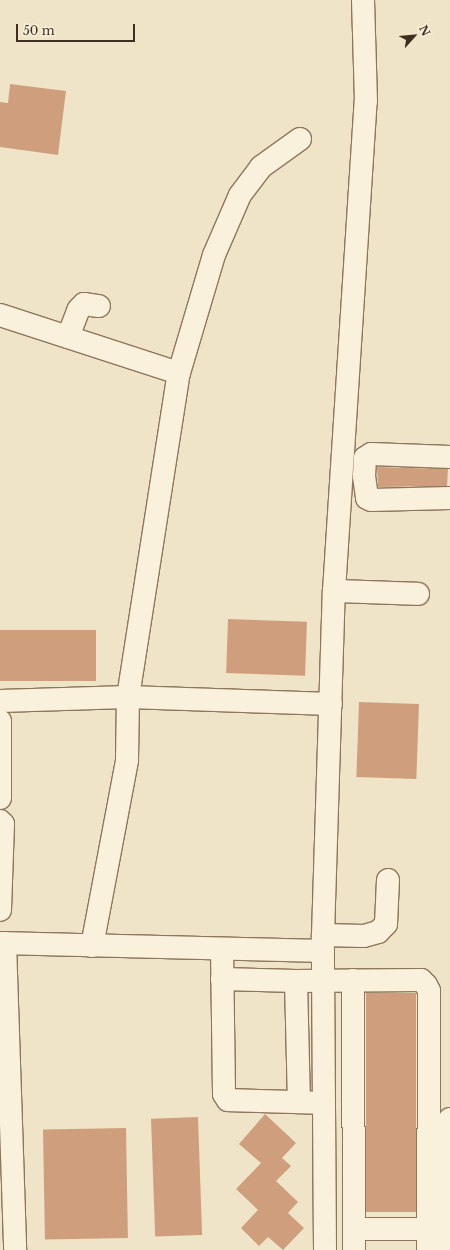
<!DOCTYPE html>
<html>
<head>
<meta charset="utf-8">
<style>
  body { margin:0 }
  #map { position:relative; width:450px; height:1250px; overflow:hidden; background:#f0e4c8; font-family:"Libre Baskerville",serif }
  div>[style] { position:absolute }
  .building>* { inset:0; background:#cf9f7d; transform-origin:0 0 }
  .roads { filter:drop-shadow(1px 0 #8d765c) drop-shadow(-1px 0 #8d765c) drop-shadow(0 1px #8d765c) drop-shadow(0 -1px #8d765c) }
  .minor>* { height:22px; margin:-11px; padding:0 11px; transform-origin:11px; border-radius:11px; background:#faf1dc }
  span { translate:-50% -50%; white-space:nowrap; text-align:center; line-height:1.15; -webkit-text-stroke:3px #f7eed8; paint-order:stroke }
  .north { position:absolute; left:394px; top:16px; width:40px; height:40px; -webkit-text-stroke:3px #f7eed8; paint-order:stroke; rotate:63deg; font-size:11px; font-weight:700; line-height:16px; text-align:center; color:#3d2e20 }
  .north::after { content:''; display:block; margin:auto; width:14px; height:18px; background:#3d2e20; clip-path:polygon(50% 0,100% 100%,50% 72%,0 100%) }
  .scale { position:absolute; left:16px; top:24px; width:119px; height:18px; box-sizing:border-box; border:2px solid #3d2e20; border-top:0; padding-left:5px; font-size:12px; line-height:14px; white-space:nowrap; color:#3d2e20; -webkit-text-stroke:3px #f7eed8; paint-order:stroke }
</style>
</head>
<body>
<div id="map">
  <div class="building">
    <div style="clip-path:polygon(10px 84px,66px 91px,58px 155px,0 147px,0 102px,8px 103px)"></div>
    <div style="clip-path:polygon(377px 467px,448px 469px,447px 486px,378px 487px)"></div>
    <div style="left:228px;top:619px;width:79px;height:54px;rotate:2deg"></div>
    <div style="left:0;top:630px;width:96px;height:51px"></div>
    <div style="left:359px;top:702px;width:60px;height:75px;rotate:2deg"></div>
    <div style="left:366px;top:993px;width:50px;height:219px"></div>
    <div style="clip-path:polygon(265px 1114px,296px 1143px,282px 1158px,291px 1166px,276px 1181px,298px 1202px,288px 1213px,304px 1228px,283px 1250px,268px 1237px,259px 1246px,241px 1228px,258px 1210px,236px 1189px,261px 1163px,239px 1144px)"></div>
    <div style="left:198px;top:1117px;width:118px;height:47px;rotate:88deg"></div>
    <div style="left:126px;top:1128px;width:110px;height:83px;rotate:89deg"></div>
  </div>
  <div class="roads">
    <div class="minor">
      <div style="left:0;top:315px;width:188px;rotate:18deg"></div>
      <div style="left:68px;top:337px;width:30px;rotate:-69deg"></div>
      <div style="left:79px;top:309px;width:7px;rotate:-45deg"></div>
      <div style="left:84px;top:304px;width:15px;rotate:8deg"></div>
      <div style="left:450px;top:457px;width:79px;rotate:-177.8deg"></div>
      <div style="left:371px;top:454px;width:7px;rotate:146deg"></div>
      <div style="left:365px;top:458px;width:18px;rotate:93deg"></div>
      <div style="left:364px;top:476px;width:22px;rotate:82deg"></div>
      <div style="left:367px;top:498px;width:4px;rotate:27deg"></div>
      <div style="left:371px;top:500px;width:79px;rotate:-1.5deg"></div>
      <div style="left:334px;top:591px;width:84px;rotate:2deg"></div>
      <div style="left:0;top:701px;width:128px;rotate:-1.8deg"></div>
      <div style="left:128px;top:697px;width:203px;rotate:2deg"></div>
      <div style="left:0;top:721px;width:77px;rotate:90deg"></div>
      <div style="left:0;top:821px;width:4px;rotate:45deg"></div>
      <div style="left:3px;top:824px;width:86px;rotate:92deg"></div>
      <div style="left:323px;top:935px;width:41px;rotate:1.4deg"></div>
      <div style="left:364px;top:936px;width:15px;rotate:-16deg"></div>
      <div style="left:378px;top:932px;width:11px;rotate:-45deg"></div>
      <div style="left:386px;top:924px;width:44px;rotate:-87.4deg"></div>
      <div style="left:0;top:943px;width:323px;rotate:1.4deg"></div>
      <div style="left:5px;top:943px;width:307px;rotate:88.1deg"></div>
      <div style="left:92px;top:946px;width:189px;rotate:-79.3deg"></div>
      <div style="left:127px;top:760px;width:63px;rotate:-89.1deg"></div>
      <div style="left:128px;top:697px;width:328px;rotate:-81.1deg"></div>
      <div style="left:179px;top:373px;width:123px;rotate:-73.5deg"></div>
      <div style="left:214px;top:255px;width:65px;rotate:-66.6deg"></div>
      <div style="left:240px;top:195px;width:35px;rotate:-53deg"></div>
      <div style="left:261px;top:167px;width:48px;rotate:-35.7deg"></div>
      <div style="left:222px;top:949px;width:145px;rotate:89.2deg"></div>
      <div style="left:224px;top:1094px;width:7px;rotate:56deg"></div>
      <div style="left:228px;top:1100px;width:96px;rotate:1.8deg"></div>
      <div style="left:222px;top:979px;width:74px;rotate:1.5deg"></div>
      <div style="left:296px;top:981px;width:121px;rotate:88.6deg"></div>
      <div style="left:353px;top:980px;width:270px;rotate:89.8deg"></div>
      <div style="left:296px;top:981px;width:125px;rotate:-0.5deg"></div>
      <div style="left:421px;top:980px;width:7px;rotate:45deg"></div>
      <div style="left:426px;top:985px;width:7px;rotate:63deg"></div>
      <div style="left:429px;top:991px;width:259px;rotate:90.2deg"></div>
      <div style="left:354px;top:1229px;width:74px"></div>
      <div style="left:325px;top:1250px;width:315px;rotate:-90.4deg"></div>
      <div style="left:323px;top:935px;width:344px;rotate:-88.2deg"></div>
      <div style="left:334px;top:591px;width:491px;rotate:-86.3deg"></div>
      <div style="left:366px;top:101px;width:101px;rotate:-91.7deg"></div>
      <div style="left:446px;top:1250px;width:131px;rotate:-88.3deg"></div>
    </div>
  </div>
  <div class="north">N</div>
  <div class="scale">50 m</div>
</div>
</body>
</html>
